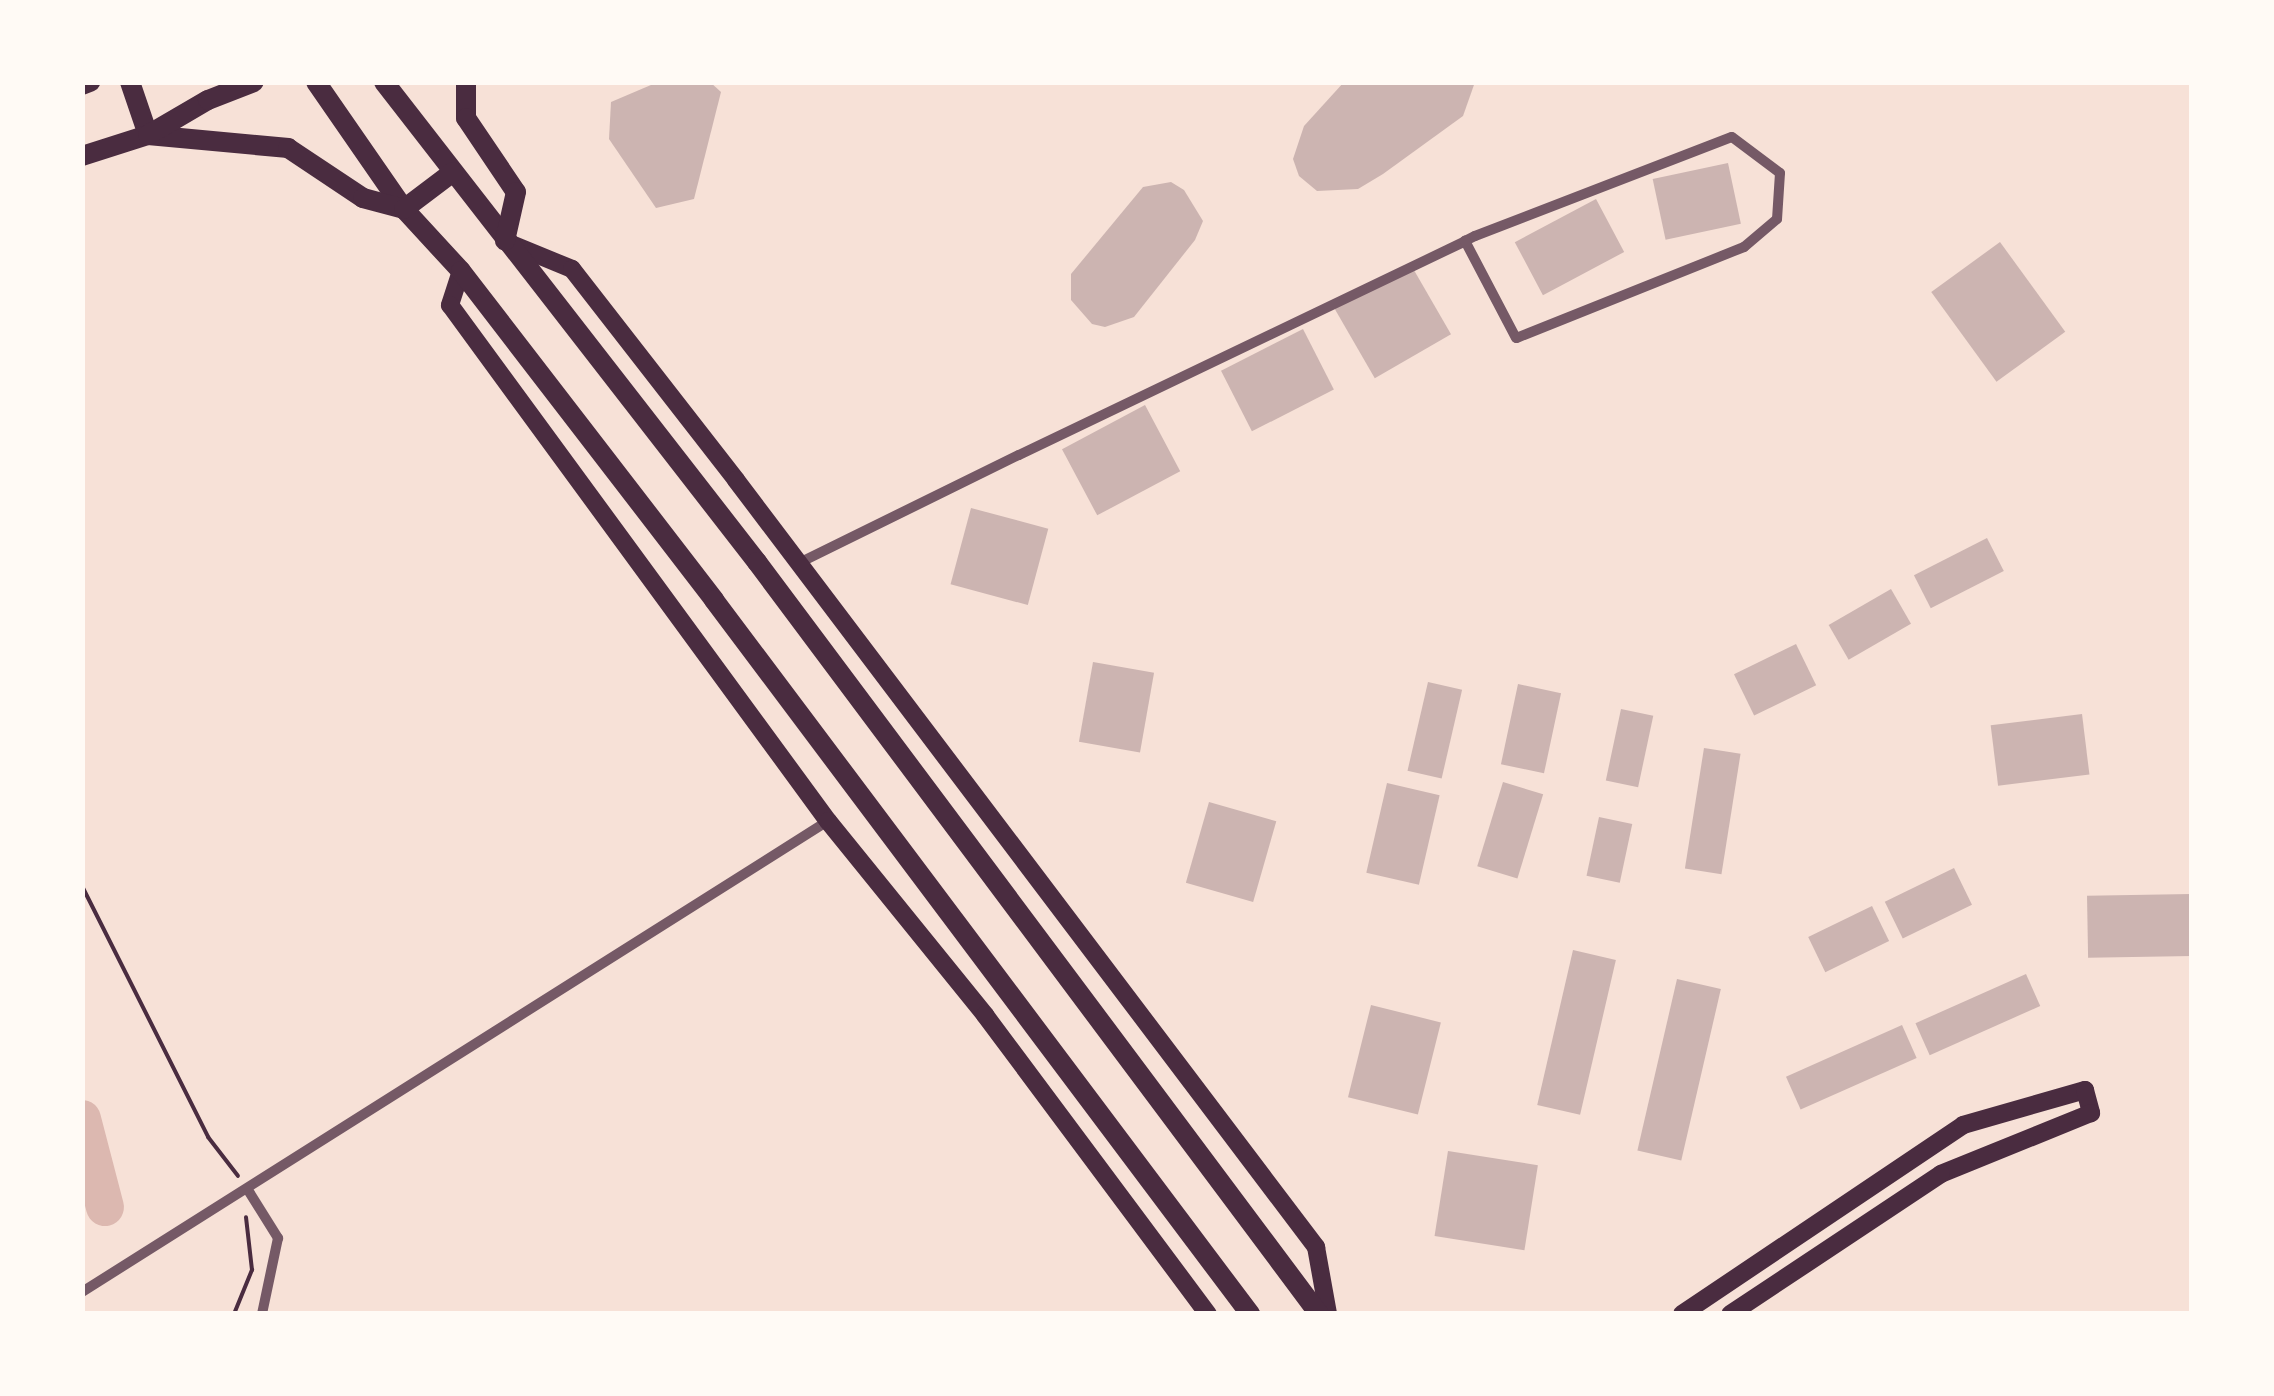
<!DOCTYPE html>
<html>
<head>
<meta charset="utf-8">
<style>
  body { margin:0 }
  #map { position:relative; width:2274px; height:1396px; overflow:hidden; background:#f7e1d7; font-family:"Alegreya Sans",sans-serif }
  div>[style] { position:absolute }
  .river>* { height:38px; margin:-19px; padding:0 19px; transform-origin:19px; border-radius:19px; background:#dcb8b0 }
  .building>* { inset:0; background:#ccb4b1; transform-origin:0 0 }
  .path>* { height:4px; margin:-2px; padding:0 2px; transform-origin:2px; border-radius:2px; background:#4a2c40 }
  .minor>* { height:10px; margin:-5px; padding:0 5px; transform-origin:5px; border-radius:5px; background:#755966 }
  .secondary>* { height:18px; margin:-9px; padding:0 9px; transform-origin:9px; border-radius:9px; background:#4a2c40 }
  .primary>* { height:20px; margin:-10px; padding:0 10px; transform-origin:10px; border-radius:10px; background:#4a2c40 }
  span { translate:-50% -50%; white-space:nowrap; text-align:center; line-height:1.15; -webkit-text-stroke:10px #fffaf5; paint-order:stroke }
  .frame { position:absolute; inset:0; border:85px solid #fffaf5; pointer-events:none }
</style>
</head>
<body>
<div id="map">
  <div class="river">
    <div style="left:82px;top:1119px;width:91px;rotate:75.4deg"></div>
  </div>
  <div class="building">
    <div style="clip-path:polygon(658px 82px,710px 82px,721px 92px,694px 199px,656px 208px,609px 139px,611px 102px)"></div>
    <div style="clip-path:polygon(1344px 82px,1475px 82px,1463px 116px,1383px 174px,1358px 189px,1317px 191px,1299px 176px,1293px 159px,1304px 126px)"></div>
    <div style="left:1728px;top:163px;width:62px;height:77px;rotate:78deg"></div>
    <div style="clip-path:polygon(1171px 182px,1184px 190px,1203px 221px,1195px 240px,1134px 317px,1105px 327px,1092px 324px,1071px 300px,1071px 274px,1143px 187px)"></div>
    <div style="left:1596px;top:199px;width:60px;height:92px;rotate:62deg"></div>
    <div style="left:2000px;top:242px;width:111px;height:85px;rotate:54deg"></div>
    <div style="left:1411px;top:265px;width:80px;height:88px;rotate:60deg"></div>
    <div style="left:1303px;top:329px;width:68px;height:92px;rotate:63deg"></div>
    <div style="left:1145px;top:405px;width:75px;height:94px;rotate:62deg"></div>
    <div style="left:971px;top:508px;width:80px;height:79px;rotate:15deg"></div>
    <div style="left:1987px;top:538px;width:37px;height:82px;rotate:63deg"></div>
    <div style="left:1891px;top:589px;width:40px;height:72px;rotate:60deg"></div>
    <div style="left:1796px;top:644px;width:46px;height:69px;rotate:64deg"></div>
    <div style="left:1093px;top:662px;width:62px;height:81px;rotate:10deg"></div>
    <div style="left:1428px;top:682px;width:35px;height:91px;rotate:13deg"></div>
    <div style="left:1518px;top:684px;width:44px;height:82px;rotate:12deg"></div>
    <div style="left:1621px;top:709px;width:33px;height:73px;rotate:12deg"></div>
    <div style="left:2082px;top:714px;width:61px;height:92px;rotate:83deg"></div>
    <div style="left:1704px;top:748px;width:37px;height:122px;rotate:9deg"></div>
    <div style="left:1503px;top:782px;width:42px;height:88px;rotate:17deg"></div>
    <div style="left:1387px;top:783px;width:54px;height:92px;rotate:13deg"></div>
    <div style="left:1209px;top:802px;width:70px;height:84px;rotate:16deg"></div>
    <div style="left:1599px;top:817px;width:34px;height:60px;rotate:12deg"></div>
    <div style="left:1954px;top:868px;width:41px;height:77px;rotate:64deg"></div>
    <div style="left:2191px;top:894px;width:62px;height:104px;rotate:89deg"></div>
    <div style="left:1872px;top:906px;width:39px;height:71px;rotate:64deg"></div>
    <div style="left:1573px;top:950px;width:44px;height:159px;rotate:13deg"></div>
    <div style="left:2026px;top:974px;width:35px;height:121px;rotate:66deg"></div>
    <div style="left:1677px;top:979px;width:45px;height:176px;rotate:13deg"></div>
    <div style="left:1371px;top:1005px;width:72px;height:95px;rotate:14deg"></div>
    <div style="left:1902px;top:1025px;width:36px;height:127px;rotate:66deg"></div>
    <div style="left:1448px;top:1151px;width:91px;height:86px;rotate:9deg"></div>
  </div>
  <div class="path">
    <div style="left:82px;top:886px;width:281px;rotate:63.3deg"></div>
    <div style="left:208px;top:1137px;width:49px;rotate:52.4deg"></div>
    <div style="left:234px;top:1314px;width:48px;rotate:-67.8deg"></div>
    <div style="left:252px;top:1270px;width:53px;rotate:-96.5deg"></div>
  </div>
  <div class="minor">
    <div style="left:797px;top:564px;width:247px;rotate:-26.2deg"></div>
    <div style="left:1019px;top:455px;width:495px;rotate:-25.6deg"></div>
    <div style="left:1465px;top:241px;width:11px;rotate:-27deg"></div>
    <div style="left:1475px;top:236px;width:275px;rotate:-21.1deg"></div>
    <div style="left:1732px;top:137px;width:60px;rotate:36.9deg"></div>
    <div style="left:1780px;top:173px;width:46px;rotate:93.7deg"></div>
    <div style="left:1777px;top:219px;width:43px;rotate:139.7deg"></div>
    <div style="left:1744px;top:247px;width:245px;rotate:158.2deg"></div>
    <div style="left:1516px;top:338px;width:110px;rotate:-117.7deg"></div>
    <div style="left:248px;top:1190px;width:57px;rotate:58deg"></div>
    <div style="left:278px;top:1238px;width:78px;rotate:101.9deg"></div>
    <div style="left:82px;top:1292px;width:882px;rotate:-32.27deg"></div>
  </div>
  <div class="secondary">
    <div style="left:509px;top:243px;width:68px;rotate:22.4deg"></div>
    <div style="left:572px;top:269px;width:267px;rotate:52.1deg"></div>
    <div style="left:736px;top:480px;width:962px;rotate:52.9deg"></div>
    <div style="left:1316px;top:1247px;width:68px;rotate:79.8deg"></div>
    <div style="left:461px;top:271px;width:36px;rotate:108deg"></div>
    <div style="left:450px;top:305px;width:640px;rotate:53.78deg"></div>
    <div style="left:828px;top:821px;width:250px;rotate:51deg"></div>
    <div style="left:985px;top:1015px;width:373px;rotate:53.3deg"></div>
    <div style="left:1682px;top:1314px;width:339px;rotate:-33.9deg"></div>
    <div style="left:1963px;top:1125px;width:127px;rotate:-16deg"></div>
    <div style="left:2085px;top:1090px;width:24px;rotate:75deg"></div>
    <div style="left:2091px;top:1113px;width:162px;rotate:157.9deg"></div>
    <div style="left:1941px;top:1174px;width:253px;rotate:146.4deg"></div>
  </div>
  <div class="primary">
    <div style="left:130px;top:82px;width:56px;rotate:71.2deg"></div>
    <div style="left:316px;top:82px;width:155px;rotate:55.3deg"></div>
    <div style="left:404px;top:209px;width:84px;rotate:47.4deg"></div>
    <div style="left:461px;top:271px;width:415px;rotate:52.4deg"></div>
    <div style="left:714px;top:600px;width:893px;rotate:53.1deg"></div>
    <div style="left:384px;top:82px;width:608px;rotate:52.15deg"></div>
    <div style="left:757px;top:562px;width:939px;rotate:53.23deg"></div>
    <div style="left:466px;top:82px;width:36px;rotate:90deg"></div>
    <div style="left:466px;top:118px;width:89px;rotate:56deg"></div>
    <div style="left:516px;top:192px;width:50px;rotate:102.7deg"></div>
    <div style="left:82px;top:85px;width:9px;rotate:-21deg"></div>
    <div style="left:148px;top:135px;width:141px;rotate:5.3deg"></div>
    <div style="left:288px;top:148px;width:90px;rotate:33.7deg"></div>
    <div style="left:363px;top:198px;width:42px;rotate:15deg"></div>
    <div style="left:82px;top:156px;width:69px;rotate:-17.7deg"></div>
    <div style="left:148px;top:135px;width:69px;rotate:-30.3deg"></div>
    <div style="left:208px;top:100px;width:49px;rotate:-21.4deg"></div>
    <div style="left:404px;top:209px;width:61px;rotate:-37.1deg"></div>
  </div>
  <div class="frame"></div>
</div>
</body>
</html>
